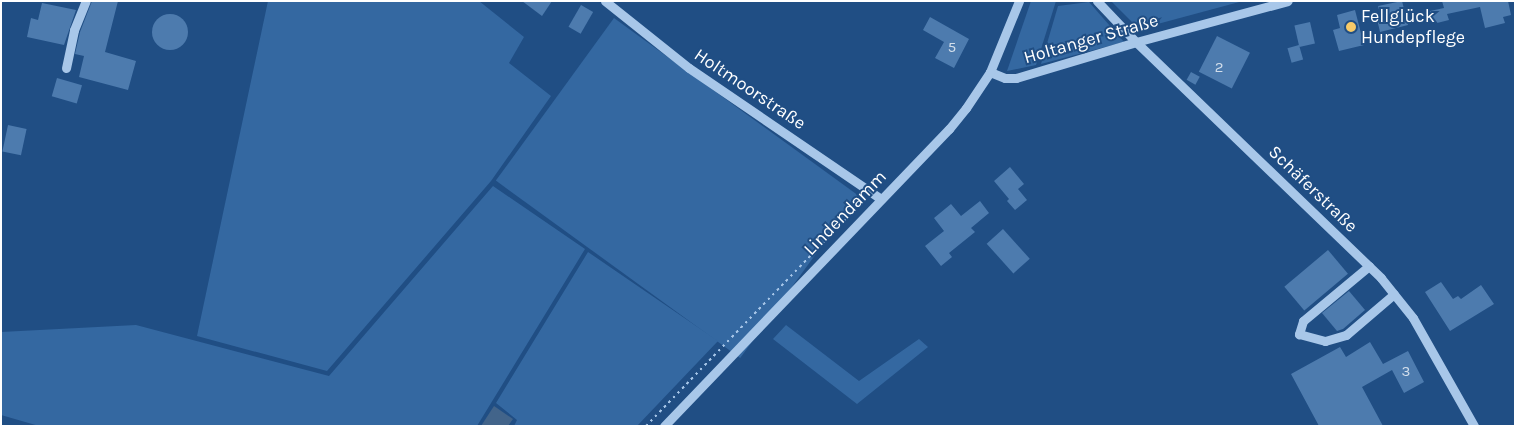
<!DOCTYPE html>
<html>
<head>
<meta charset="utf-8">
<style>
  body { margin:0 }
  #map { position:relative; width:1516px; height:427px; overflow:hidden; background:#204e84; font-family:Karla,sans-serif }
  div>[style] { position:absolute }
  .green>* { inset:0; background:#3468a1; transform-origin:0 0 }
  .water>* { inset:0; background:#42648a }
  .building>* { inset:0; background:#4d7bae; transform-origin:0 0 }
  .round { border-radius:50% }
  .path>* { height:2px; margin-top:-1px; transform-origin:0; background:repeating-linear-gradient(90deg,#a8c7e9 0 2.5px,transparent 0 6.5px) }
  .minor>* { height:9px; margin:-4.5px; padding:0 4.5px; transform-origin:4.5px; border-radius:4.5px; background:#a8c7e9 }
  .dots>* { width:14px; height:14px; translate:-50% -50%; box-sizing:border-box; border:2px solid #204e84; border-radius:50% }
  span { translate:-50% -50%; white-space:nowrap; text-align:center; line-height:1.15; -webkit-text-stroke:4px #204e84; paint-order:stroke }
  .number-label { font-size:15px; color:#d2deeb }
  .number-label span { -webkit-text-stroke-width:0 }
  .poi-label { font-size:18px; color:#fff }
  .left { translate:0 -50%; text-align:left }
  .street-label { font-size:18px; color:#fff }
  .frame { position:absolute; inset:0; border:2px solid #fff; pointer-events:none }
</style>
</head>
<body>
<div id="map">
  <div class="green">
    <div style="clip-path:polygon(268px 1px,479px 1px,524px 37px,509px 63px,551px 96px,491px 181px,327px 371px,197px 336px)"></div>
    <div style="clip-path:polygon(1031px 1px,1056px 1px,1036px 65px,1007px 71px)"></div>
    <div style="clip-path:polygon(1111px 1px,1243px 1px,1139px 29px)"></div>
    <div style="clip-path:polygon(1089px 2px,1124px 42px,1041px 64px,1058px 6px)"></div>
    <div style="left:614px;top:18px;width:302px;height:201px;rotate:36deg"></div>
    <div style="clip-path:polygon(493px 186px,585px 249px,477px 426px,39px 426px,1px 415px,1px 332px,136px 325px,329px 376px)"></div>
    <div style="clip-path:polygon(588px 252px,718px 341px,637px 426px,514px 426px,517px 420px,496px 403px)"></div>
    <div style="clip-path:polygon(786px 325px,859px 381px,919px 339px,928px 347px,857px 404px,773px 339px)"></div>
  </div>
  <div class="water">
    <div style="clip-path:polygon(494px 406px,513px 419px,508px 426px,481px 426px)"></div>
  </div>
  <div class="building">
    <div style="clip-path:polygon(92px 1px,118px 1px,105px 52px,136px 61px,128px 90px,79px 77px,84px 56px,75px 54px,80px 32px)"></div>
    <div style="clip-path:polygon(522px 1px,552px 1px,542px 16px)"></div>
    <div style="clip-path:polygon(1402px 1px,1408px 25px,1380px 32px,1377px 19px,1381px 17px,1378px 6px)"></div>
    <div style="clip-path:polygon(1442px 1px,1508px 1px,1511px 15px,1503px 17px,1505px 23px,1485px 28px,1480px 7px,1447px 14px,1449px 20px,1433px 24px,1430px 11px,1444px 8px)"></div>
    <div style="clip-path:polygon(42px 3px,76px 10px,64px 45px,27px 37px,31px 18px,38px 20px)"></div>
    <div style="left:581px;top:5px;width:14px;height:25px;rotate:30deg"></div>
    <div style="clip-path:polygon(1355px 10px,1364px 45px,1339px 51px,1333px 30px,1340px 28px,1337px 15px)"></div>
    <div class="round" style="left:152px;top:14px;width:36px;height:36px"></div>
    <div style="clip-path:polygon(930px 17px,969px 39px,954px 68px,935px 58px,944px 42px,923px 30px)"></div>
    <div style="left:1310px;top:22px;width:22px;height:16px;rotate:77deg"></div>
    <div style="left:1217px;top:36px;width:37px;height:40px;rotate:27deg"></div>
    <div style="left:1299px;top:45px;width:15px;height:12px;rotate:74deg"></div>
    <div style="left:1191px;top:72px;width:10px;height:9px;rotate:29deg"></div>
    <div style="left:57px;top:78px;width:26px;height:19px;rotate:16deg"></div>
    <div style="left:8px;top:125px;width:19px;height:27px;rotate:12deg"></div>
    <div style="clip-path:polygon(1010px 167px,1024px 184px,1018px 189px,1027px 200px,1015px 210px,1007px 201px,1009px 199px,994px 181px)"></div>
    <div style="clip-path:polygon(980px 201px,989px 213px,971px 228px,975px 232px,949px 253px,952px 257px,941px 266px,925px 246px,944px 231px,934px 218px,951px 204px,961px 216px)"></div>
    <div style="left:1003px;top:229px;width:40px;height:22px;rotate:48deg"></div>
    <div style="left:1328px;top:250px;width:31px;height:57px;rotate:50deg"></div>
    <div style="clip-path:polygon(1441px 282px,1453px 299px,1458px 296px,1461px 299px,1481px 285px,1494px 304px,1450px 331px,1425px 292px)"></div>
    <div style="clip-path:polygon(1349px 291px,1365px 310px,1343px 329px,1337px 331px,1322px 313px)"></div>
    <div style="clip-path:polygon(1370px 342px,1383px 364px,1408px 351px,1424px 382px,1404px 393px,1392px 370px,1362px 387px,1383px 426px,1319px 426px,1291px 374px,1340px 347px,1346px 357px)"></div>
  </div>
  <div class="path">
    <div style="left:646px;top:426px;width:315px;rotate:-46deg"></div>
  </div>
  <div class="minor">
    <div style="left:605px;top:1px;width:107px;rotate:38.6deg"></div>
    <div style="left:689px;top:68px;width:232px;rotate:34.3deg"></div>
    <div style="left:1097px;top:1px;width:57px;rotate:46.4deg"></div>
    <div style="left:1136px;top:42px;width:340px;rotate:43.9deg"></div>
    <div style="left:1381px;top:278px;width:51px;rotate:51.3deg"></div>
    <div style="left:1413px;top:318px;width:124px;rotate:60.5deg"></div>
    <div style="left:66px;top:68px;width:39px;rotate:-78deg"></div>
    <div style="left:74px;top:30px;width:31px;rotate:-68deg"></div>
    <div style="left:990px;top:72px;width:16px;rotate:22deg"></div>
    <div style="left:1005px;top:78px;width:11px"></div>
    <div style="left:1016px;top:78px;width:125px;rotate:-16.7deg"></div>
    <div style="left:1136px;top:42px;width:157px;rotate:-15.1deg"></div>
    <div style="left:1369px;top:266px;width:86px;rotate:140.2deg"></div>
    <div style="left:1303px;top:321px;width:14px;rotate:107deg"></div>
    <div style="left:1299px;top:334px;width:27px;rotate:15deg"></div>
    <div style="left:1325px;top:341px;width:22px;rotate:-16deg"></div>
    <div style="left:1346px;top:335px;width:63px;rotate:-40.5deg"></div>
    <div style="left:664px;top:426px;width:412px;rotate:-46.2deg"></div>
    <div style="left:949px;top:129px;width:27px;rotate:-51deg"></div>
    <div style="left:966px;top:108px;width:43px;rotate:-56.3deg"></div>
    <div style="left:990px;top:72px;width:77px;rotate:-67.8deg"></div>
  </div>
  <div class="dots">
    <div style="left:1351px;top:27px;background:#f6ca69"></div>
  </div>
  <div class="number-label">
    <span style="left:952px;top:48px">5</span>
    <span style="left:1219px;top:68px">2</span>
    <span style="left:1406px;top:372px">3</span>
  </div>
  <div class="poi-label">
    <span class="left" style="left:1361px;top:27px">Fellglück<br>Hundepflege</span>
  </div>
  <div class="street-label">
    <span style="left:1091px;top:39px;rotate:-16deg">Holtanger Straße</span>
    <span style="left:750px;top:89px;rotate:34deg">Holtmoorstraße</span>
    <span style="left:1313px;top:189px;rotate:44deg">Schäferstraße</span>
    <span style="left:845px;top:213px;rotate:-46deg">Lindendamm</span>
  </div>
  <div class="frame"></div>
</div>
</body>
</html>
